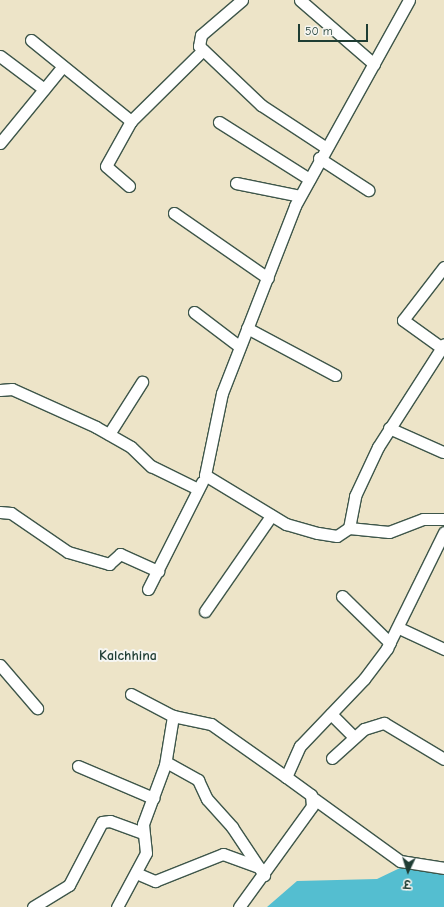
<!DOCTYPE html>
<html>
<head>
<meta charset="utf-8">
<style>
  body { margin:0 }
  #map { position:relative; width:444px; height:907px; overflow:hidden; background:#ede4c8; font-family:"Comic Neue","Playpen Sans Deva",sans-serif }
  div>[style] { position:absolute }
  .water>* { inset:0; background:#54bed0 }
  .roads { filter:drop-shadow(1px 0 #3e564a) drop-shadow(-1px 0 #3e564a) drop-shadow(0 1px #3e564a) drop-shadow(0 -1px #3e564a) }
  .minor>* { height:11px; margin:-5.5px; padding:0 5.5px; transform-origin:5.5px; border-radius:5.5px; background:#fff }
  span { translate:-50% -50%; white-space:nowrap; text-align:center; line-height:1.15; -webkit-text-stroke:4px #f6f6f2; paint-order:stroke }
  .quarter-label { font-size:14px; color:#1f3d34; font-weight:700 }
  .north { position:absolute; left:388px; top:851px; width:40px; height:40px; -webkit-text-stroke:3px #f6f6f2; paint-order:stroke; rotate:184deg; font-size:11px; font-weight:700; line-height:16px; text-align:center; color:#1f3d34 }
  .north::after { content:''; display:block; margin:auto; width:14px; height:18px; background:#1f3d34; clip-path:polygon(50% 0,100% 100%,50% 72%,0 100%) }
  .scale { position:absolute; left:298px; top:24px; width:70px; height:18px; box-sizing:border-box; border:2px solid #1f3d34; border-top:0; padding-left:5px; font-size:12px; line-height:14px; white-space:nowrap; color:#1f3d34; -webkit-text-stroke:3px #f6f6f2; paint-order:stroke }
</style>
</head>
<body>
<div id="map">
  <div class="water">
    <div style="clip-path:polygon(444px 864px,444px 907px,267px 907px,297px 881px,377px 879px,402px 867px)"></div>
  </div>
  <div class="roads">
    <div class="minor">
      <div style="left:242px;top:0;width:54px;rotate:139.5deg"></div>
      <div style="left:201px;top:35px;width:11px;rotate:100deg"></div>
      <div style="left:199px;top:46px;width:86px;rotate:43.6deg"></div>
      <div style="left:261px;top:105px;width:77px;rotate:33.3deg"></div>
      <div style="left:300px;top:0;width:98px;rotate:40.9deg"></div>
      <div style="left:409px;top:0;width:235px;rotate:119deg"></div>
      <div style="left:295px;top:206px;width:201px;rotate:111.3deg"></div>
      <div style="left:222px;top:393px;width:84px;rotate:101.7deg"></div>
      <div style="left:205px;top:475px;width:95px;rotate:31.2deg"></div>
      <div style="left:286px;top:524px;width:33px;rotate:16deg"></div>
      <div style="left:318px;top:533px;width:19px;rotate:9deg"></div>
      <div style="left:337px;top:536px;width:14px;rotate:-34deg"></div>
      <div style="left:349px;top:528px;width:40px;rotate:5.7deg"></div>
      <div style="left:389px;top:532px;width:36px;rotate:-21deg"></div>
      <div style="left:423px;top:519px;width:21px"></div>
      <div style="left:31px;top:40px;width:129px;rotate:39deg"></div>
      <div style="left:131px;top:121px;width:101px;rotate:-44.6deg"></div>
      <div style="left:0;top:56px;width:55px;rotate:36.9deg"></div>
      <div style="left:219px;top:122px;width:107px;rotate:32.3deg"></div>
      <div style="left:0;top:143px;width:99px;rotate:-50.7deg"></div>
      <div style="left:319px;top:158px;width:59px;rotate:33.1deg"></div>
      <div style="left:236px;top:183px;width:65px;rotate:11.5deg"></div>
      <div style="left:129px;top:186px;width:30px;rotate:-139deg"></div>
      <div style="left:106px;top:166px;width:51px;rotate:-60.9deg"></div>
      <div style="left:174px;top:213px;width:114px;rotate:34.7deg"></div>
      <div style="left:194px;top:312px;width:56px;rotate:37.1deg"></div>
      <div style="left:247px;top:328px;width:100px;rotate:28.1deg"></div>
      <div style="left:442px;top:348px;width:48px;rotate:-144.3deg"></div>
      <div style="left:403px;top:320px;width:67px;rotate:-52.3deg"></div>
      <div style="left:0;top:390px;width:12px;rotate:-5deg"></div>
      <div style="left:12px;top:389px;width:92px;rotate:24.3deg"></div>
      <div style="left:96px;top:427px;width:40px;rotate:29.7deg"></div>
      <div style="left:131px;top:447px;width:28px;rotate:44deg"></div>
      <div style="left:151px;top:466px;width:52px;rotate:26.1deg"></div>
      <div style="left:389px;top:428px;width:59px;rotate:24deg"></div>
      <div style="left:109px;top:434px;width:62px;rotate:-57.6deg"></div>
      <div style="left:0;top:512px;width:11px;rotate:5deg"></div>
      <div style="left:11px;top:513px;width:69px;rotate:34.4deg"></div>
      <div style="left:68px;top:552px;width:43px;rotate:16.3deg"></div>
      <div style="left:109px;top:564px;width:15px;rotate:-42deg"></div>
      <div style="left:120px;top:554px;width:42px;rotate:24.1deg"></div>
      <div style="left:349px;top:528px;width:33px;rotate:-79deg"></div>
      <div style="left:355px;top:496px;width:54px;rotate:-64.9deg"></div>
      <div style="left:378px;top:447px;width:122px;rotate:-57.3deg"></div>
      <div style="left:148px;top:589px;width:120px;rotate:-63.2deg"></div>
      <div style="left:342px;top:596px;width:67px;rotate:44.4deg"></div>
      <div style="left:205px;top:611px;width:116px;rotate:-55.2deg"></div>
      <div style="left:399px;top:628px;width:50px;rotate:25deg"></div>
      <div style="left:0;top:665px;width:57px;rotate:49.3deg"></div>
      <div style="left:131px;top:694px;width:47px;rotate:27.6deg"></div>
      <div style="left:173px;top:716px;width:39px;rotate:12deg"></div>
      <div style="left:211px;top:724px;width:92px;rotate:35.2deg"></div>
      <div style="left:331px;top:714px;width:33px;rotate:45deg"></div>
      <div style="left:332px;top:758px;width:43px;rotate:-42.2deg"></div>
      <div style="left:364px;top:729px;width:21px;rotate:-17deg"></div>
      <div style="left:384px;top:723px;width:70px;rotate:31deg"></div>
      <div style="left:166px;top:762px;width:37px;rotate:29deg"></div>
      <div style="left:198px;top:780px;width:21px;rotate:65deg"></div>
      <div style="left:207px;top:799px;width:38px;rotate:48deg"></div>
      <div style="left:232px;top:827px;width:58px;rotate:56.3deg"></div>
      <div style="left:78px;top:766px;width:82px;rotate:23.1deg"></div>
      <div style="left:313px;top:798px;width:107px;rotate:35.9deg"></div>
      <div style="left:400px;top:861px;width:45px;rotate:9deg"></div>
      <div style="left:136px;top:873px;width:21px;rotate:23deg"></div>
      <div style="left:155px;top:881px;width:73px;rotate:-21.7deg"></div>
      <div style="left:223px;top:854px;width:38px;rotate:20deg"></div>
      <div style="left:33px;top:907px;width:42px;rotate:-31.4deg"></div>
      <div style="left:69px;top:885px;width:71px;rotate:-62.4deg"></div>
      <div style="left:102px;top:822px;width:8px;rotate:-7deg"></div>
      <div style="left:110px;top:821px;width:35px;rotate:20deg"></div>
      <div style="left:117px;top:907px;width:61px;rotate:-61.8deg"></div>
      <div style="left:146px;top:853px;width:29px;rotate:-96deg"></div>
      <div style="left:143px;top:824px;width:63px;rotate:-69.6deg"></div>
      <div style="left:165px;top:765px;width:50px;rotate:-80.7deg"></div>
      <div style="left:239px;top:907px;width:125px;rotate:-54.1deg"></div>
      <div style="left:312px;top:806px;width:11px;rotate:-95deg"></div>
      <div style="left:311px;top:795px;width:31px;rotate:-144deg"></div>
      <div style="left:286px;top:777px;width:34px;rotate:-66deg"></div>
      <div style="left:300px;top:746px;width:93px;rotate:-46.3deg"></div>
      <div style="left:364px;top:679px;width:39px;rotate:-53deg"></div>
      <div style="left:387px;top:648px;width:129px;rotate:-63.8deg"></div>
    </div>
  </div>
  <div class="quarter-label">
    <span style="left:128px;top:656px">Kalchhina</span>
  </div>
  <div class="north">उ</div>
  <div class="scale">50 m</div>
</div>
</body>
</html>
